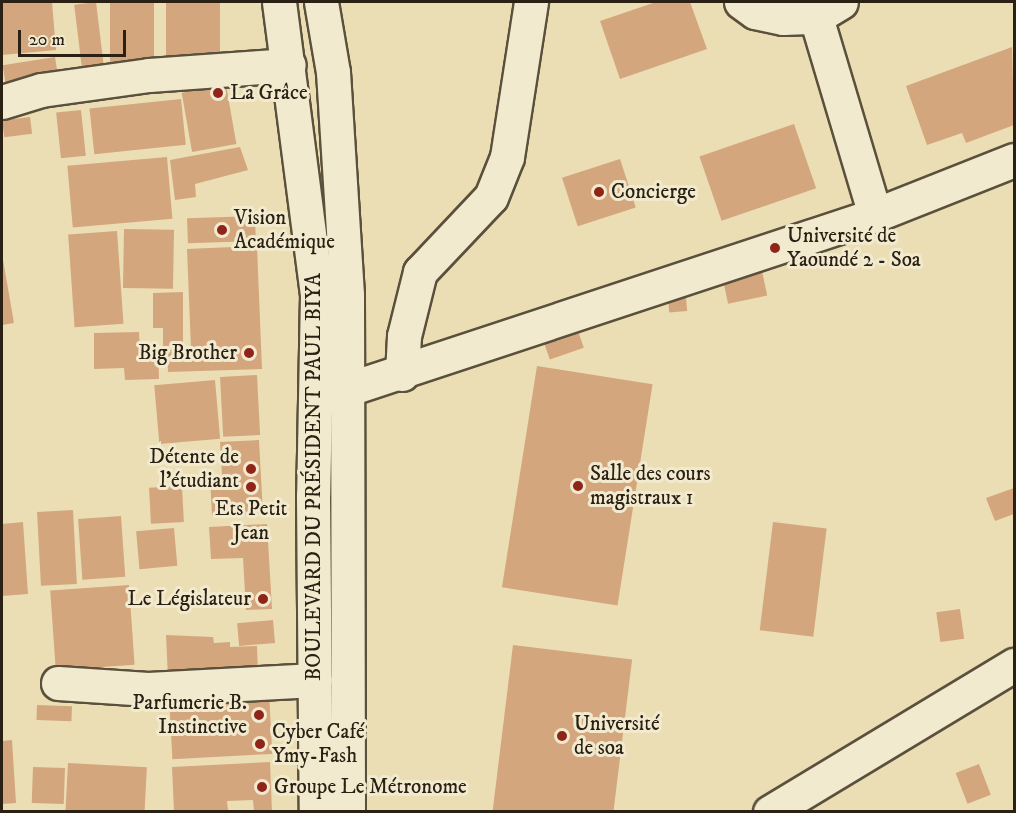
<!DOCTYPE html>
<html>
<head>
<meta charset="utf-8">
<style>
  body { margin:0 }
  #map { position:relative; width:1016px; height:813px; overflow:hidden; background:#ebdeb5; font-family:"IM FELL DW Pica",serif }
  div>[style] { position:absolute }
  .building>* { inset:0; background:#d4a67d; transform-origin:0 0 }
  .roads { filter:drop-shadow(2px 0 #5a503c) drop-shadow(-2px 0 #5a503c) drop-shadow(0 2px #5a503c) drop-shadow(0 -2px #5a503c) }
  .minor>* { height:33px; margin:-16.5px; padding:0 16.5px; transform-origin:16.5px; border-radius:16.5px; background:#f2eacf }
  .tertiary>* { height:33px; margin:-16.5px; padding:0 16.5px; transform-origin:16.5px; border-radius:16.5px; background:#f2eacf }
  .secondary>* { height:33px; margin:-16.5px; padding:0 16.5px; transform-origin:16.5px; border-radius:16.5px; background:#f2eacf }
  .dots>* { width:16px; height:16px; translate:-50% -50%; box-sizing:border-box; border:3px solid #f2eacf; border-radius:50% }
  span { translate:-50% -50%; white-space:nowrap; text-align:center; line-height:1.15; -webkit-text-stroke:6px #f2eacf; paint-order:stroke }
  .poi-label { font-size:21px; color:#2a2013 }
  .left { translate:0 -50%; text-align:left }
  .right { translate:-100% -50%; text-align:right }
  .street-label { font-size:21px; color:#2a2013 }
  .frame { position:absolute; inset:0; border:3px solid #2a2013; pointer-events:none }
  .scale { position:absolute; left:18px; top:30px; width:108px; height:27px; box-sizing:border-box; border:3px solid #2a2013; border-top:0; padding-left:8px; font-size:18px; line-height:21px; white-space:nowrap; color:#2a2013; -webkit-text-stroke:4px #f2eacf; paint-order:stroke }
</style>
</head>
<body>
<div id="map">
  <div class="building">
    <div style="clip-path:polygon(2px 2px,52px 2px,56px 50px,2px 55px)"></div>
    <div style="left:96px;top:2px;width:78px;height:22px;rotate:83deg"></div>
    <div style="left:110px;top:2px;width:44px;height:64px"></div>
    <div style="left:166px;top:2px;width:54px;height:65px"></div>
    <div style="clip-path:polygon(656px 2px,690px 2px,707px 49px,620px 79px,600px 21px)"></div>
    <div style="clip-path:polygon(1012px 47px,1014px 125px,966px 143px,962px 133px,927px 145px,906px 86px)"></div>
    <div style="left:55px;top:57px;width:26px;height:53px;rotate:81deg"></div>
    <div style="left:226px;top:85px;width:60px;height:45px;rotate:80deg"></div>
    <div style="left:181px;top:99px;width:46px;height:92px;rotate:84deg"></div>
    <div style="left:81px;top:110px;width:46px;height:25px;rotate:84deg"></div>
    <div style="left:30px;top:117px;width:17px;height:28px;rotate:83deg"></div>
    <div style="left:794px;top:124px;width:68px;height:100px;rotate:71deg"></div>
    <div style="clip-path:polygon(240px 147px,248px 170px,195px 184px,196px 197px,175px 200px,170px 160px)"></div>
    <div style="left:167px;top:157px;width:62px;height:100px;rotate:85deg"></div>
    <div style="left:620px;top:159px;width:51px;height:61px;rotate:72deg"></div>
    <div style="left:255px;top:216px;width:25px;height:68px;rotate:88deg"></div>
    <div style="left:124px;top:229px;width:50px;height:59px;rotate:1deg"></div>
    <div style="left:117px;top:231px;width:93px;height:49px;rotate:86deg"></div>
    <div style="clip-path:polygon(257px 246px,262px 369px,168px 372px,167px 350px,191px 349px,187px 249px)"></div>
    <div style="clip-path:polygon(2px 254px,14px 323px,2px 325px)"></div>
    <div style="left:762px;top:271px;width:25px;height:40px;rotate:78deg"></div>
    <div style="left:685px;top:286px;width:25px;height:18px;rotate:85deg"></div>
    <div style="clip-path:polygon(183px 292px,183px 346px,163px 346px,163px 328px,153px 328px,153px 293px)"></div>
    <div style="left:576px;top:325px;width:24px;height:36px;rotate:71deg"></div>
    <div style="clip-path:polygon(139px 332px,140px 350px,158px 349px,159px 379px,125px 380px,124px 368px,94px 369px,94px 333px)"></div>
    <div style="left:537px;top:366px;width:117px;height:224px;rotate:9deg"></div>
    <div style="left:257px;top:375px;width:60px;height:37px;rotate:87deg"></div>
    <div style="left:215px;top:380px;width:59px;height:61px;rotate:85deg"></div>
    <div style="clip-path:polygon(259px 440px,263px 514px,212px 516px,210px 476px,222px 475px,220px 442px)"></div>
    <div style="left:182px;top:486px;width:36px;height:33px;rotate:87deg"></div>
    <div style="clip-path:polygon(1014px 488px,1014px 514px,995px 521px,986px 498px)"></div>
    <div style="left:73px;top:510px;width:74px;height:36px;rotate:87deg"></div>
    <div style="left:121px;top:516px;width:61px;height:43px;rotate:86deg"></div>
    <div style="clip-path:polygon(23px 522px,28px 594px,2px 596px,2px 524px)"></div>
    <div style="left:773px;top:522px;width:54px;height:109px;rotate:7deg"></div>
    <div style="clip-path:polygon(267px 524px,272px 609px,246px 610px,243px 558px,211px 559px,209px 527px)"></div>
    <div style="left:174px;top:528px;width:38px;height:38px;rotate:85deg"></div>
    <div style="left:129px;top:585px;width:80px;height:79px;rotate:86deg"></div>
    <div style="left:960px;top:609px;width:30px;height:24px;rotate:82deg"></div>
    <div style="left:273px;top:620px;width:23px;height:36px;rotate:85deg"></div>
    <div style="clip-path:polygon(166px 635px,213px 637px,214px 643px,230px 642px,230px 647px,257px 646px,258px 674px,168px 678px)"></div>
    <div style="left:513px;top:645px;width:120px;height:168px;rotate:7deg"></div>
    <div style="left:269px;top:692px;width:62px;height:100px;rotate:87deg"></div>
    <div style="left:37px;top:705px;width:35px;height:15px;rotate:2deg"></div>
    <div style="clip-path:polygon(12px 740px,16px 803px,2px 804px,2px 741px)"></div>
    <div style="clip-path:polygon(270px 762px,272px 812px,254px 812px,253px 800px,227px 801px,228px 810px,174px 812px,172px 767px)"></div>
    <div style="left:68px;top:763px;width:79px;height:47px;rotate:3deg"></div>
    <div style="left:979px;top:764px;width:33px;height:25px;rotate:69deg"></div>
    <div style="left:33px;top:767px;width:32px;height:36px;rotate:2deg"></div>
  </div>
  <div class="roads">
    <div class="minor">
      <div style="left:741px;top:2px;width:17px;rotate:36deg"></div>
      <div style="left:755px;top:12px;width:29px;rotate:12deg"></div>
      <div style="left:783px;top:18px;width:33px;rotate:-2deg"></div>
      <div style="left:816px;top:17px;width:29px;rotate:-31deg"></div>
      <div style="left:816px;top:17px;width:207px;rotate:73.4deg"></div>
      <div style="left:2px;top:102px;width:41px;rotate:-17.1deg"></div>
      <div style="left:41px;top:90px;width:109px;rotate:-7.9deg"></div>
      <div style="left:149px;top:75px;width:140px;rotate:-4.1deg"></div>
      <div style="left:402px;top:374px;width:38px;rotate:-87deg"></div>
      <div style="left:404px;top:336px;width:66px;rotate:-76deg"></div>
      <div style="left:420px;top:272px;width:103px;rotate:-46.6deg"></div>
      <div style="left:491px;top:197px;width:43px;rotate:-68.2deg"></div>
      <div style="left:507px;top:157px;width:157px;rotate:-81.2deg"></div>
      <div style="left:58px;top:683px;width:90px;rotate:3.8deg"></div>
      <div style="left:148px;top:689px;width:167px;rotate:-3.1deg"></div>
      <div style="left:770px;top:812px;width:285px;rotate:-31.1deg"></div>
    </div>
    <div class="tertiary">
      <div style="left:321px;top:398px;width:583px;rotate:-18.28deg"></div>
      <div style="left:875px;top:215px;width:149px;rotate:-21.6deg"></div>
    </div>
    <div class="secondary">
      <div style="left:279px;top:2px;width:295px;rotate:82.6deg"></div>
      <div style="left:317px;top:295px;width:200px;rotate:91.1deg"></div>
      <div style="left:313px;top:495px;width:317px;rotate:89.5deg"></div>
      <div style="left:321px;top:2px;width:71px;rotate:80.3deg"></div>
      <div style="left:333px;top:72px;width:223px;rotate:86.4deg"></div>
      <div style="left:347px;top:295px;width:517px;rotate:89.89deg"></div>
    </div>
  </div>
  <div class="dots">
    <div style="left:218px;top:93px;background:#8f2418"></div>
    <div style="left:599px;top:192px;background:#8f2418"></div>
    <div style="left:222px;top:230px;background:#8f2418"></div>
    <div style="left:775px;top:248px;background:#8f2418"></div>
    <div style="left:249px;top:353px;background:#8f2418"></div>
    <div style="left:251px;top:469px;background:#8f2418"></div>
    <div style="left:578px;top:486px;background:#8f2418"></div>
    <div style="left:251px;top:487px;background:#8f2418"></div>
    <div style="left:263px;top:599px;background:#8f2418"></div>
    <div style="left:259px;top:715px;background:#8f2418"></div>
    <div style="left:562px;top:736px;background:#8f2418"></div>
    <div style="left:260px;top:744px;background:#8f2418"></div>
    <div style="left:262px;top:787px;background:#8f2418"></div>
  </div>
  <div class="poi-label">
    <span class="left" style="left:230px;top:93px">La Grâce</span>
    <span class="left" style="left:611px;top:192px">Concierge</span>
    <span class="left" style="left:234px;top:230px">Vision<br>Académique</span>
    <span class="left" style="left:787px;top:248px">Université de<br>Yaoundé 2 - Soa</span>
    <span class="right" style="left:237px;top:353px">Big Brother</span>
    <span class="right" style="left:239px;top:469px">Détente de<br>l'étudiant</span>
    <span class="left" style="left:590px;top:486px">Salle des cours<br>magistraux 1</span>
    <span style="left:251px;top:521px">Ets Petit<br>Jean</span>
    <span class="right" style="left:251px;top:599px">Le Législateur</span>
    <span class="right" style="left:247px;top:715px">Parfumerie B.<br>Instinctive</span>
    <span class="left" style="left:574px;top:736px">Université<br>de soa</span>
    <span class="left" style="left:272px;top:744px">Cyber Café<br>Ymy-Fash</span>
    <span class="left" style="left:274px;top:787px">Groupe Le Métronome</span>
  </div>
  <div class="street-label">
    <span style="left:314px;top:477px;rotate:-90deg">BOULEVARD DU PRÉSIDENT PAUL BIYA</span>
  </div>
  <div class="frame"></div>
  <div class="scale">20 m</div>
</div>
</body>
</html>
